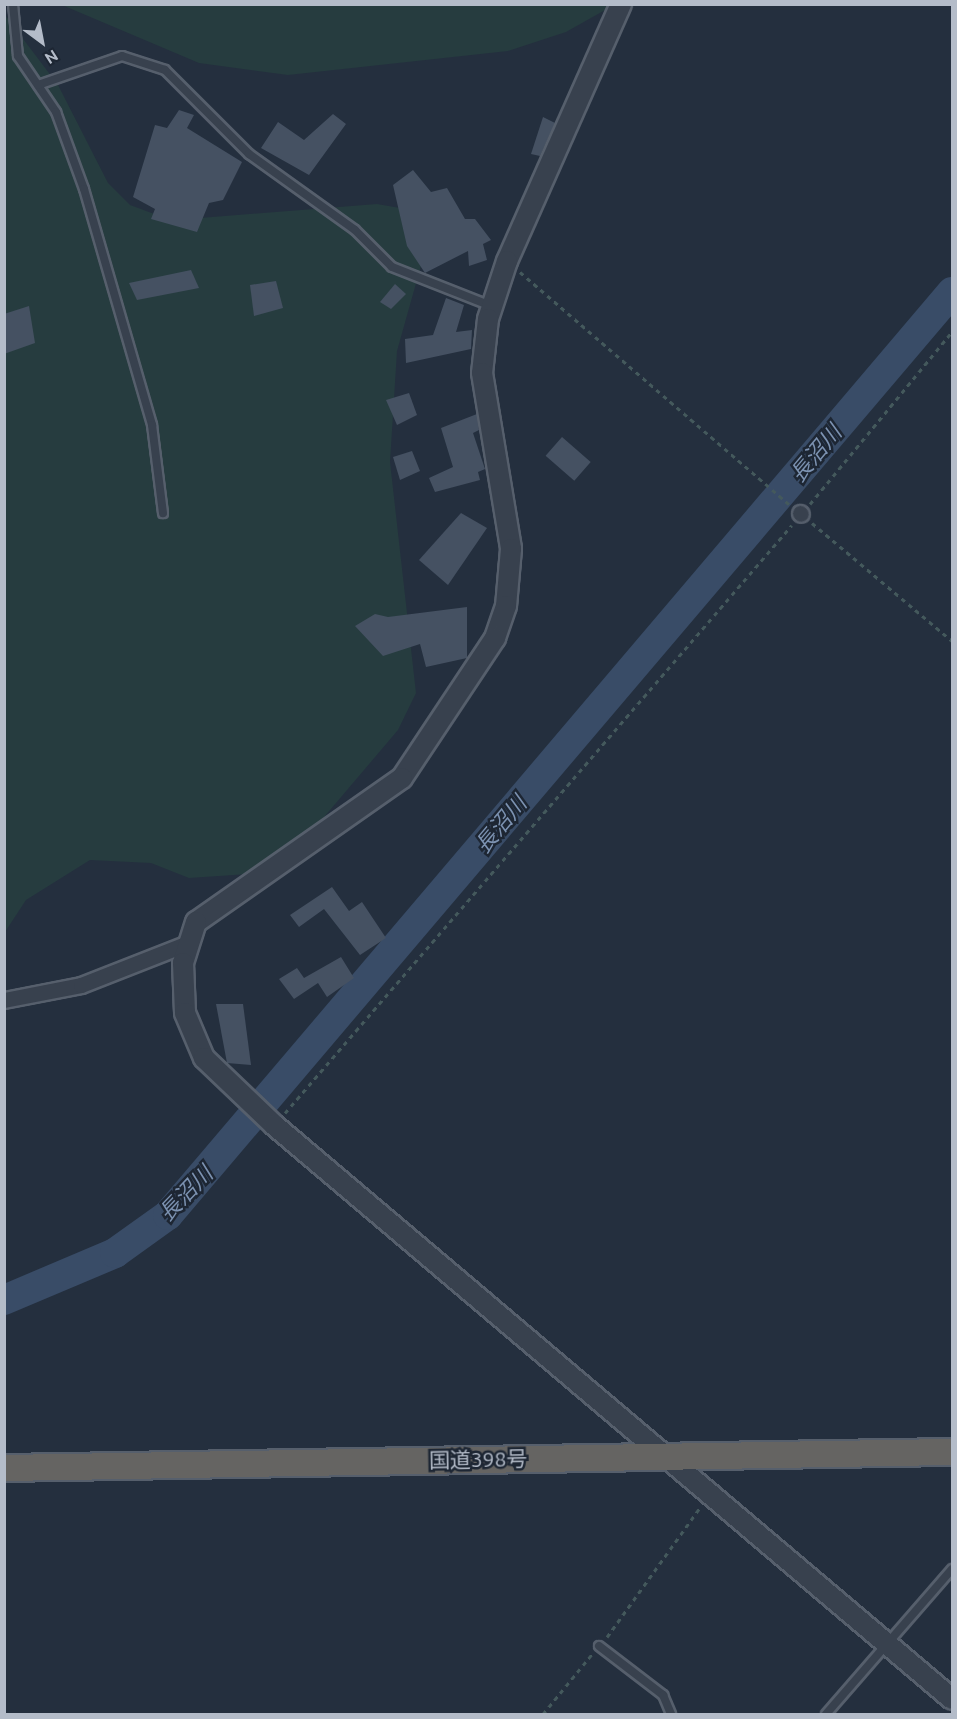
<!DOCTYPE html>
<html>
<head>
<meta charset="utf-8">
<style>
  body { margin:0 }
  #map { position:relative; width:957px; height:1719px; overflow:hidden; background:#242f3e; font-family:Ubuntu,"Noto Sans JP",sans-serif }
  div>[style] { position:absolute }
  .green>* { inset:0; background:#263c3f }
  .river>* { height:30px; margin:-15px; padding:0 15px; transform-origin:15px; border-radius:15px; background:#394c67 }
  .building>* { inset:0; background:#455162; transform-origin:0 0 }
  .path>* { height:3px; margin-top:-1.5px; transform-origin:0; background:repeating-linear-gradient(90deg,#44595c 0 4.5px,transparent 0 9px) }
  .roads { filter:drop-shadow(2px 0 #565f6c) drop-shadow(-2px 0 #565f6c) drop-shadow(0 2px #565f6c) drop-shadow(0 -2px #565f6c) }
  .service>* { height:8px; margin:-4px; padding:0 4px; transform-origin:4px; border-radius:4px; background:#38414e }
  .minor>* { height:15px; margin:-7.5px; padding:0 7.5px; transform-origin:7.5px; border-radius:7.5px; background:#38414e }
  .tertiary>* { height:20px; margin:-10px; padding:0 10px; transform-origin:10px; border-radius:10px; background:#38414e }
  .trunk>* { height:26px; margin:-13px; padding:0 13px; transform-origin:13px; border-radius:13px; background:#656462 }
  span { translate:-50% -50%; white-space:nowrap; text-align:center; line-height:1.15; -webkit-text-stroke:5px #1d2633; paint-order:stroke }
  .street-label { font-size:21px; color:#b4bcc9 }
  .water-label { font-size:22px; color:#7c92b1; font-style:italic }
  .frame { position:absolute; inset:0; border:6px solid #b4bcc9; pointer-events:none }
  .north { position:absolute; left:12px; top:12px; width:60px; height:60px; -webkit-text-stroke:4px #1d2633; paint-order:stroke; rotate:148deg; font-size:16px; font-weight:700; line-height:24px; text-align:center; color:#b4bcc9 }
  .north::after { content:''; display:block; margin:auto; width:21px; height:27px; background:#b4bcc9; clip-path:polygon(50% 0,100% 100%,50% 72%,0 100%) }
</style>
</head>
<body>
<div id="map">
  <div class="green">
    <div style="clip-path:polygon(62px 5px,614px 5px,566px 32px,508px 51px,288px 75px,199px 63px)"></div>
    <div style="clip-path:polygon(5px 15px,58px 85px,108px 183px,130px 205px,157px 215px,200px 218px,377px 204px,400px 208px,422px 262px,397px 351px,390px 462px,416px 693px,398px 730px,291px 856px,263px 873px,189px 878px,151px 863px,90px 860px,26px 900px,5px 932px)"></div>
  </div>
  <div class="river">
    <div style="left:4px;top:1300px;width:121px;rotate:-22.9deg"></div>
    <div style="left:115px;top:1253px;width:65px;rotate:-35.6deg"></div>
    <div style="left:168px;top:1215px;width:1211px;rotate:-49.66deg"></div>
  </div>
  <div class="building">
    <div style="clip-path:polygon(179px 110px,194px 115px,187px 128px,242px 162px,223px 200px,209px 203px,197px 232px,151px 219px,155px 209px,133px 197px,155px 125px,167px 128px)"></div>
    <div style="clip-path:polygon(333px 114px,346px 124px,309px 175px,261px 148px,278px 122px,304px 140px)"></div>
    <div style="clip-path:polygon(543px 117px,555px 123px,540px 156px,531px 154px)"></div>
    <div style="clip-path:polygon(413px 170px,431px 192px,447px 188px,465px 219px,475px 219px,491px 240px,483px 244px,487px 260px,469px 266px,468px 251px,425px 273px,407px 246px,393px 185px)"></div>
    <div style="clip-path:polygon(191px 270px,199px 288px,137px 300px,129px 283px)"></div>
    <div style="clip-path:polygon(276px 281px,283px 308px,254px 316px,250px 285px)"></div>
    <div style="clip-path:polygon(395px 284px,406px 294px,391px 309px,380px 302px)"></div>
    <div style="clip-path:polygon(446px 298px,464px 305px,456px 332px,472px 330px,471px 349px,406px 363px,405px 339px,433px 335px)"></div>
    <div style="clip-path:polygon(29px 306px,35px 343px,4px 354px,4px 314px)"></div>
    <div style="clip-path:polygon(409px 393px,417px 415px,397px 425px,386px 400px)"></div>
    <div style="clip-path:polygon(477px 414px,479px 430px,473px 433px,485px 469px,478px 472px,480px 480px,435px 492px,429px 478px,453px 467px,441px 428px)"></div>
    <div style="left:562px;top:437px;width:38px;height:25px;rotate:41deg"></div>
    <div style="clip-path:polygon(412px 451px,420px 471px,400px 480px,393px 457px)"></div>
    <div style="clip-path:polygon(461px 513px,487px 528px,448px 585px,419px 560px)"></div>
    <div style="clip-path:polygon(467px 607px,467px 658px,426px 667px,420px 644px,383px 656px,355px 626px,375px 614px,388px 617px)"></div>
    <div style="clip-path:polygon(332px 887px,349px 911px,362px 902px,386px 938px,360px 955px,324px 909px,299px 927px,290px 915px)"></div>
    <div style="clip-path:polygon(341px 957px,354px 978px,327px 997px,318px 983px,294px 999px,279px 979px,297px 968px,304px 978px)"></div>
    <div style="clip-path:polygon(216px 1004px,243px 1004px,251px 1065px,227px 1063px)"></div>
  </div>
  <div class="path">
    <div style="left:520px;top:272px;width:357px;rotate:40.8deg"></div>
    <div style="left:810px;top:504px;width:223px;rotate:-50.5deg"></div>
    <div style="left:812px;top:523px;width:183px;rotate:40.1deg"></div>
    <div style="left:285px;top:1113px;width:776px;rotate:-49.23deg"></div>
    <div style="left:607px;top:1637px;width:158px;rotate:-54.3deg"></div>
    <div style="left:543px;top:1714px;width:79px;rotate:-50.7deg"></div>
  </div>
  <div class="roads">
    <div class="service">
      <div style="left:13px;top:4px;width:52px;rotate:84.5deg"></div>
      <div style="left:18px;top:56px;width:68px;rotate:55.8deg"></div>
      <div style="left:56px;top:112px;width:82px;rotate:70deg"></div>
      <div style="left:84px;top:189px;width:246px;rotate:73.9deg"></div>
      <div style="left:152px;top:425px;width:89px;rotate:82.9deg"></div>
      <div style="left:38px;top:85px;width:89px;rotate:-19deg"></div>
      <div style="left:122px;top:56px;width:45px;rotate:18deg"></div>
      <div style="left:165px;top:70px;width:119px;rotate:45deg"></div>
      <div style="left:249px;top:154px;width:130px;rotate:35.6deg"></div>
      <div style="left:355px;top:230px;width:52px;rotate:45deg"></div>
      <div style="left:392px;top:267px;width:106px;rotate:21.5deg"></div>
      <div style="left:599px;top:1646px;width:81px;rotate:37.4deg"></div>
      <div style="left:663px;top:1695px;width:21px;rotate:67deg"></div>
      <div style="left:826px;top:1714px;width:192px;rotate:-49deg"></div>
    </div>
    <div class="minor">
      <div style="left:800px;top:513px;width:1px;rotate:45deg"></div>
      <div style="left:4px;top:1000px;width:78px;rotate:-11deg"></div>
      <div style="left:81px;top:985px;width:115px;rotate:-21.4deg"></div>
    </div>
    <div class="tertiary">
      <div style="left:621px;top:4px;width:281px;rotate:113.9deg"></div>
      <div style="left:507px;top:261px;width:61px;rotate:108.1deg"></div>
      <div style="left:488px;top:319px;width:54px;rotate:96.3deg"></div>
      <div style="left:482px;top:373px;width:178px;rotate:80.6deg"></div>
      <div style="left:511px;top:549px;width:57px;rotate:95deg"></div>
      <div style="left:506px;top:606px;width:34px;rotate:109deg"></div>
      <div style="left:495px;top:638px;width:168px;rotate:123.6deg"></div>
      <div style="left:402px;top:778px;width:251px;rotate:145deg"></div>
      <div style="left:196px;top:922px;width:43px;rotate:107.6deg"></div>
      <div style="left:183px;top:963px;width:50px;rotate:87.7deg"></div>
      <div style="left:185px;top:1013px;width:49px;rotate:67.1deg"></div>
      <div style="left:204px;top:1058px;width:97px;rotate:43.7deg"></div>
      <div style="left:274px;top:1125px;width:888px;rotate:40.25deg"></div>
    </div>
    <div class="trunk">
      <div style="left:4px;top:1468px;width:948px;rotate:-0.97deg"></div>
    </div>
  </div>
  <div class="street-label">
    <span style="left:478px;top:1459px;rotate:-1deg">国道398号</span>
  </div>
  <div class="water-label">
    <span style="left:815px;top:453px;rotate:-50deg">長沼川</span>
    <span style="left:500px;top:824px;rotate:-50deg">長沼川</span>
    <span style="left:185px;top:1193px;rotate:-46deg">長沼川</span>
  </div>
  <div class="frame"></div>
  <div class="north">N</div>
</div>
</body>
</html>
